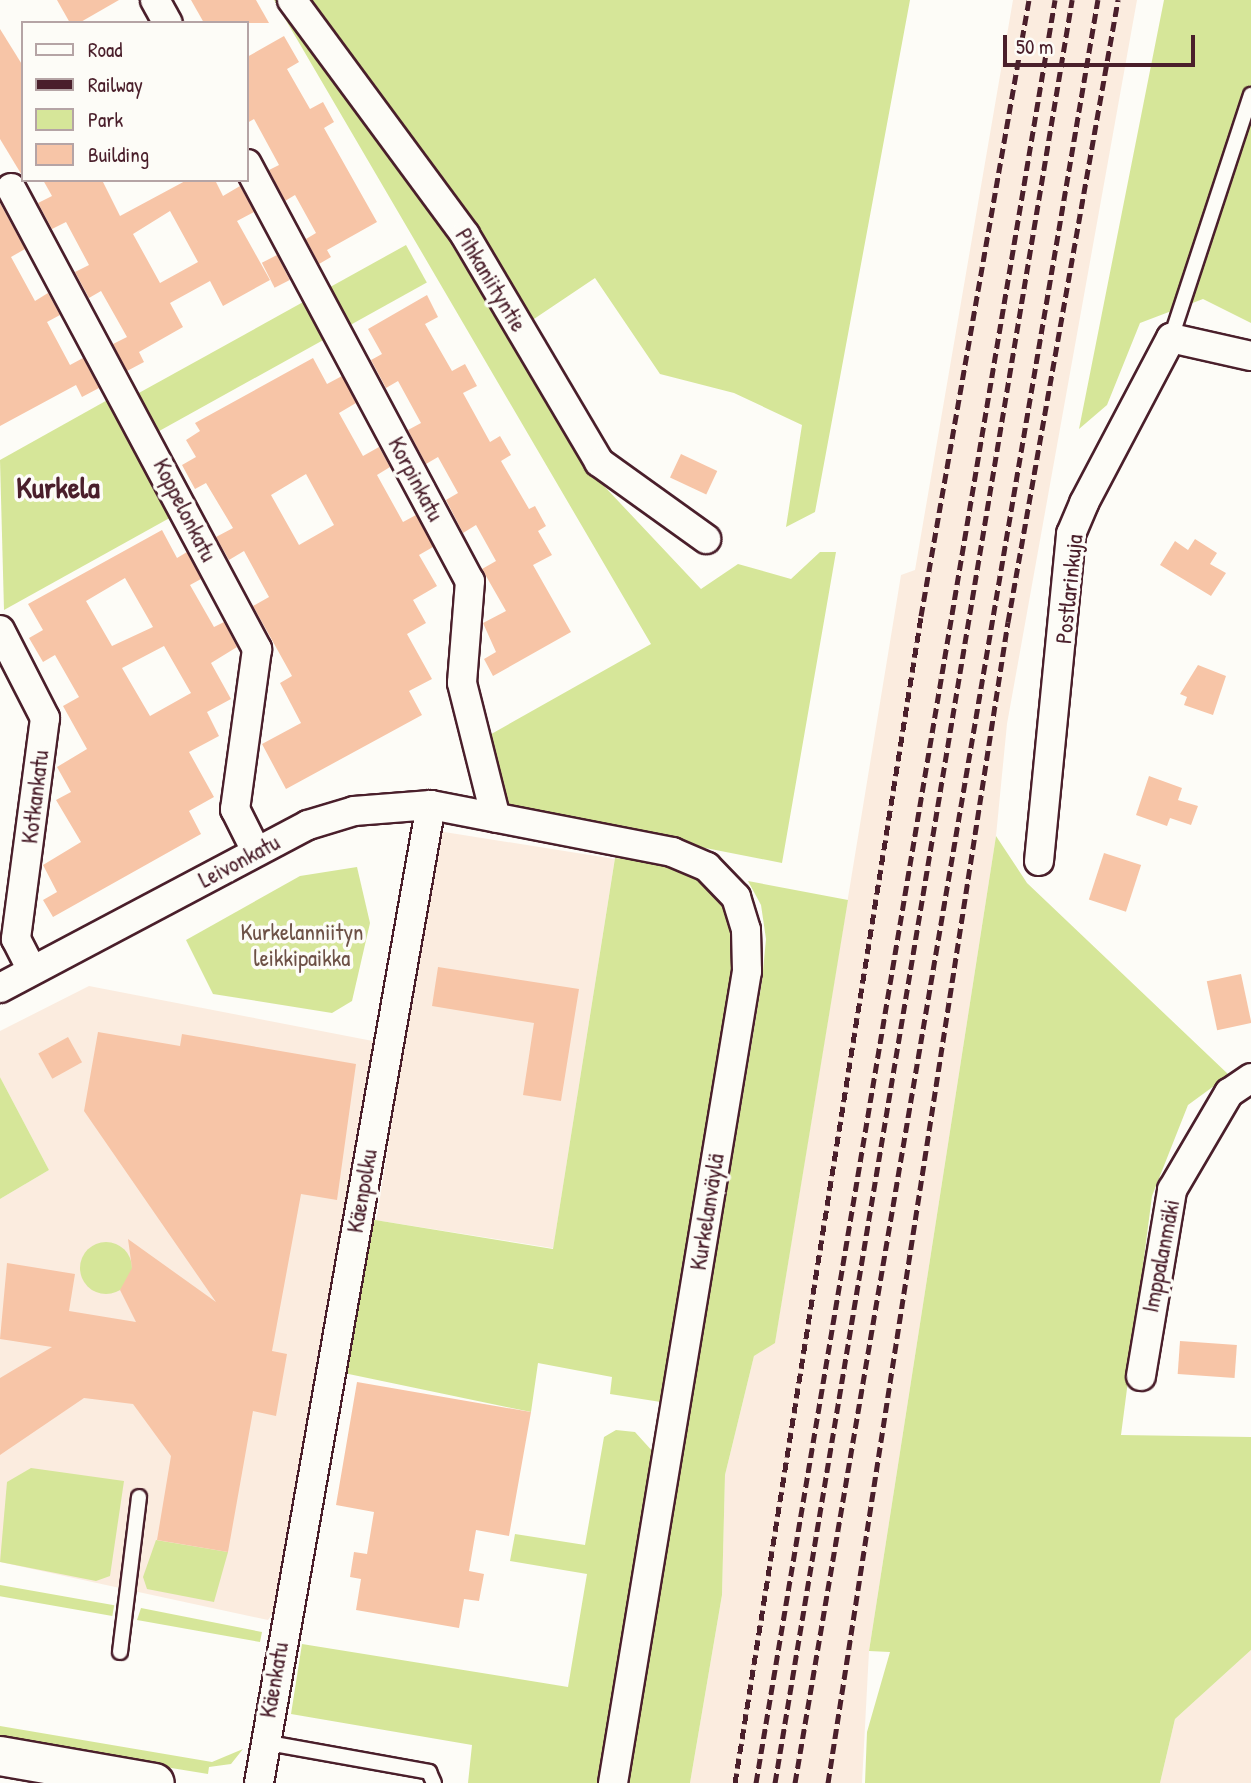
<!DOCTYPE html>
<html>
<head>
<meta charset="utf-8">
<style>
  body { margin:0 }
  #map { position:relative; width:1251px; height:1783px; overflow:hidden; background:#fdfcf7; font-family:"Patrick Hand",sans-serif }
  div>[style] { position:absolute }
  .built>* { inset:0; background:#fbecdf; transform-origin:0 0 }
  .green>* { inset:0; background:#d6e699; transform-origin:0 0 }
  .round { border-radius:50% }
  .building>* { inset:0; background:#f7c5a7; transform-origin:0 0 }
  .roads { filter:drop-shadow(2px 0 #4a1f2b) drop-shadow(-2px 0 #4a1f2b) drop-shadow(0 2px #4a1f2b) drop-shadow(0 -2px #4a1f2b) }
  .lane>* { height:14px; margin:-7px; padding:0 7px; transform-origin:7px; border-radius:7px; background:#fdfcf7 }
  .street>* { height:28px; margin:-14px; padding:0 14px; transform-origin:14px; border-radius:14px; background:#fdfcf7 }
  .secondary>* { height:38px; margin:-19px; padding:0 19px; transform-origin:19px; border-radius:19px; background:#fdfcf7 }
  .rail>* { height:5px; margin-top:-2.5px; transform-origin:0; background:repeating-linear-gradient(90deg,#4a1f2b 0 10px,transparent 0 15px) }
  span { translate:-50% -50%; white-space:nowrap; text-align:center; line-height:1.15; -webkit-text-stroke:7px #fdfcf7; paint-order:stroke }
  .street-label { font-size:23px; color:#4a1f2b }
  .park-label { font-size:23px; color:#6d5146 }
  .district-label { font-size:30px; color:#4a1f2b; font-weight:700 }
  .legend { position:absolute; left:21px; top:21px; width:228px; height:161px; box-sizing:border-box; background:#fdfcf7; border:2px solid #b5a4a5; margin:0; padding:9px 12px; list-style:none; font-size:21px; color:#4a1f2b }
  .legend li { display:flex; align-items:center; gap:14px; height:35px }
  .legend b { width:35px; border:2px solid #b5a4a5 }
  .scale { position:absolute; left:1003px; top:35px; width:192px; height:32px; box-sizing:border-box; border:4px solid #4a1f2b; border-top:0; padding-left:9px; font-size:21px; line-height:24px; white-space:nowrap; color:#4a1f2b; -webkit-text-stroke:5px #fdfcf7; paint-order:stroke }
</style>
</head>
<body>
<div id="map">
  <div class="built">
    <div style="clip-path:polygon(1013px 0,1137px 0,1007px 724px,996px 836px,869px 1651px,862px 1783px,690px 1783px,722px 1595px,725px 1475px,754px 1356px,775px 1342px,901px 575px,915px 570px)"></div>
    <div style="left:438px;top:831px;width:179px;height:394px;rotate:9deg"></div>
    <div style="clip-path:polygon(89px 986px,378px 1042px,276px 1609px,268px 1620px,0 1562px,0 1199px,49px 1170px,0 1077px,0 1031px)"></div>
    <div style="clip-path:polygon(1251px 1650px,1251px 1783px,1160px 1783px,1175px 1719px)"></div>
  </div>
  <div class="green">
    <div style="clip-path:polygon(274px 0,285px 0,448px 239px,588px 469px,701px 589px,738px 564px,791px 579px,820px 552px,836px 552px,782px 863px,507px 809px,486px 737px,651px 644px)"></div>
    <div style="clip-path:polygon(305px 0,910px 0,815px 512px,786px 527px,802px 425px,734px 393px,660px 374px,595px 278px,528px 323px)"></div>
    <div style="clip-path:polygon(1164px 0,1251px 0,1251px 323px,1203px 299px,1140px 323px,1107px 405px,1079px 429px)"></div>
    <div style="left:406px;top:245px;width:43px;height:307px;rotate:61deg"></div>
    <div style="clip-path:polygon(111px 398px,175px 515px,4px 610px,0 460px)"></div>
    <div style="clip-path:polygon(996px 836px,1027px 883px,1229px 1075px,1188px 1105px,1152px 1196px,1121px 1435px,1251px 1437px,1251px 1650px,1175px 1719px,1160px 1783px,865px 1783px,867px 1732px,890px 1652px,869px 1651px)"></div>
    <div style="clip-path:polygon(615px 858px,685px 867px,722px 895px,738px 933px,739px 971px,667px 1403px,610px 1394px,612px 1377px,538px 1363px,531px 1412px,339px 1372px,369px 1219px,553px 1249px)"></div>
    <div style="clip-path:polygon(357px 867px,370px 923px,352px 1001px,332px 1013px,213px 994px,186px 940px,300px 876px)"></div>
    <div style="clip-path:polygon(748px 881px,848px 900px,775px 1343px,754px 1356px,725px 1475px,722px 1595px,690px 1783px,628px 1783px,762px 981px,766px 939px,761px 905px)"></div>
    <div style="clip-path:polygon(0 1077px,49px 1170px,0 1199px)"></div>
    <div class="round" style="left:80px;top:1242px;width:52px;height:52px"></div>
    <div style="clip-path:polygon(616px 1430px,635px 1432px,654px 1453px,598px 1783px,468px 1783px,472px 1745px,291px 1714px,302px 1644px,568px 1687px,587px 1574px,510px 1561px,515px 1534px,585px 1545px,604px 1437px)"></div>
    <div style="clip-path:polygon(31px 1468px,124px 1481px,110px 1576px,96px 1581px,0 1562px,7px 1482px)"></div>
    <div style="clip-path:polygon(156px 1540px,228px 1552px,214px 1602px,147px 1589px,143px 1577px)"></div>
    <div style="left:0;top:1585px;width:116px;height:11px;rotate:10deg"></div>
    <div style="clip-path:polygon(141px 1608px,262px 1632px,260px 1642px,137px 1620px)"></div>
    <div style="clip-path:polygon(0 1726px,212px 1762px,243px 1749px,231px 1764px,209px 1767px,208px 1774px,0 1740px)"></div>
  </div>
  <div class="building">
    <div style="clip-path:polygon(57px 0,119px 0,79px 23px,70px 23px)"></div>
    <div style="clip-path:polygon(191px 0,256px 0,269px 23px,204px 23px)"></div>
    <div style="clip-path:polygon(0 29px,23px 66px,23px 177px,0 139px)"></div>
    <div style="clip-path:polygon(284px 36px,299px 62px,287px 69px,310px 109px,323px 102px,334px 122px,324px 128px,377px 222px,327px 250px,331px 257px,319px 264px,306px 239px,316px 233px,295px 195px,285px 201px,269px 170px,279px 165px,254px 119px,247px 123px,247px 57px)"></div>
    <div style="clip-path:polygon(evenodd,43px 180px,102px 180px,120px 216px,187px 180px,215px 180px,223px 196px,240px 186px,254px 212px,237px 221px,270px 280px,223px 306px,210px 281px,170px 303px,183px 327px,139px 352px,144px 362px,127px 371px,113px 344px,127px 337px,101px 291px,89px 298px,75px 272px,89px 265px,66px 222px,52px 229px,38px 203px,52px 196px,43px 180px,170px 211px,198px 262px,160px 283px,133px 234px,170px 211px)"></div>
    <div style="clip-path:polygon(0 203px,25px 249px,11px 257px,35px 301px,48px 293px,60px 315px,47px 322px,70px 365px,83px 358px,99px 388px,82px 397px,76px 385px,0 426px)"></div>
    <div style="left:277px;top:255px;width:28px;height:17px;rotate:63deg"></div>
    <div style="clip-path:polygon(427px 295px,438px 317px,425px 324px,452px 371px,465px 364px,477px 386px,463px 393px,490px 442px,500px 436px,511px 455px,501px 461px,529px 509px,535px 506px,546px 526px,538px 531px,552px 555px,533px 565px,571px 632px,493px 676px,484px 659px,496px 652px,483px 623px,506px 611px,482px 569px,496px 561px,476px 525px,463px 533px,446px 500px,458px 493px,438px 457px,426px 464px,408px 430px,421px 423px,398px 381px,386px 388px,371px 360px,382px 354px,368px 329px)"></div>
    <div style="clip-path:polygon(evenodd,313px 358px,327px 384px,342px 376px,356px 403px,339px 413px,363px 456px,379px 447px,390px 467px,377px 475px,403px 522px,416px 515px,433px 547px,419px 555px,437px 586px,413px 600px,426px 623px,407px 634px,432px 679px,409px 691px,422px 715px,286px 789px,262px 744px,301px 723px,280px 683px,292px 676px,253px 606px,269px 597px,244px 551px,229px 560px,216px 537px,233px 528px,206px 483px,195px 489px,182px 465px,196px 457px,186px 440px,200px 431px,195px 423px,313px 358px,306px 474px,334px 525px,299px 545px,271px 495px,306px 474px)"></div>
    <div style="left:681px;top:454px;width:40px;height:26px;rotate:25deg"></div>
    <div style="clip-path:polygon(evenodd,162px 530px,177px 558px,187px 552px,201px 579px,190px 585px,214px 627px,224px 622px,237px 647px,211px 663px,231px 699px,207px 712px,219px 736px,189px 752px,214px 797px,189px 811px,201px 834px,53px 917px,43px 900px,57px 892px,43px 865px,81px 842px,56px 800px,71px 792px,57px 767px,87px 749px,63px 706px,79px 697px,55px 655px,43px 662px,29px 638px,43px 630px,28px 604px,162px 530px,125px 578px,153px 627px,112px 646px,86px 601px,125px 578px,162px 530px,164px 646px,191px 693px,150px 716px,122px 668px,164px 646px)"></div>
    <div style="clip-path:polygon(1195px 539px,1217px 553px,1210px 564px,1226px 573px,1211px 596px,1160px 565px,1175px 541px,1188px 550px)"></div>
    <div style="clip-path:polygon(1198px 665px,1226px 676px,1213px 715px,1184px 705px,1187px 697px,1180px 694px)"></div>
    <div style="clip-path:polygon(1149px 776px,1182px 788px,1178px 800px,1198px 806px,1191px 825px,1170px 818px,1167px 826px,1136px 815px)"></div>
    <div style="left:1104px;top:853px;width:39px;height:49px;rotate:18deg"></div>
    <div style="clip-path:polygon(438px 967px,579px 989px,561px 1101px,523px 1095px,534px 1023px,432px 1006px)"></div>
    <div style="left:1241px;top:974px;width:50px;height:35px;rotate:78deg"></div>
    <div style="clip-path:polygon(98px 1032px,180px 1046px,182px 1034px,356px 1064px,337px 1200px,301px 1194px,272px 1351px,287px 1354px,276px 1416px,253px 1411px,228px 1552px,157px 1540px,171px 1456px,133px 1404px,84px 1398px,0 1455px,0 1378px,52px 1347px,0 1339px,7px 1263px,75px 1274px,69px 1311px,136px 1322px,120px 1290px,132px 1268px,128px 1239px,216px 1302px,84px 1111px)"></div>
    <div style="left:68px;top:1037px;width:29px;height:34px;rotate:61deg"></div>
    <div style="left:1180px;top:1341px;width:57px;height:33px;rotate:4deg"></div>
    <div style="clip-path:polygon(357px 1382px,531px 1412px,509px 1536px,476px 1530px,469px 1571px,484px 1574px,479px 1601px,464px 1599px,459px 1628px,356px 1610px,361px 1579px,350px 1577px,354px 1552px,367px 1554px,374px 1512px,336px 1505px)"></div>
  </div>
  <div class="roads">
    <div class="lane">
      <div style="left:1171px;top:338px;width:256px;rotate:-71.8deg"></div>
      <div style="left:120px;top:1652px;width:156px;rotate:-83deg"></div>
      <div style="left:263px;top:1742px;width:169px;rotate:10.2deg"></div>
      <div style="left:429px;top:1772px;width:12px;rotate:66deg"></div>
    </div>
    <div class="street">
      <div style="left:155px;top:0;width:26px;rotate:61deg"></div>
      <div style="left:292px;top:0;width:292px;rotate:53.6deg"></div>
      <div style="left:465px;top:235px;width:264px;rotate:59.4deg"></div>
      <div style="left:599px;top:462px;width:132px;rotate:35.7deg"></div>
      <div style="left:247px;top:164px;width:473px;rotate:61.9deg"></div>
      <div style="left:470px;top:581px;width:102px;rotate:94.5deg"></div>
      <div style="left:462px;top:683px;width:139px;rotate:75.9deg"></div>
      <div style="left:11px;top:188px;width:523px;rotate:61.91deg"></div>
      <div style="left:257px;top:649px;width:162px;rotate:97.8deg"></div>
      <div style="left:235px;top:809px;width:47px;rotate:63.4deg"></div>
      <div style="left:0;top:630px;width:99px;rotate:62.9deg"></div>
      <div style="left:45px;top:718px;width:223px;rotate:97.5deg"></div>
      <div style="left:16px;top:939px;width:35px;rotate:63deg"></div>
      <div style="left:1039px;top:861px;width:329px;rotate:-84.4deg"></div>
      <div style="left:1071px;top:534px;width:34px;rotate:-67deg"></div>
      <div style="left:1084px;top:503px;width:187px;rotate:-62.2deg"></div>
      <div style="left:1171px;top:338px;width:82px;rotate:12.7deg"></div>
      <div style="left:0;top:988px;width:348px;rotate:-27.9deg"></div>
      <div style="left:308px;top:825px;width:48px;rotate:-16.9deg"></div>
      <div style="left:354px;top:811px;width:77px;rotate:-4.5deg"></div>
      <div style="left:431px;top:805px;width:246px;rotate:11deg"></div>
      <div style="left:672px;top:852px;width:38px;rotate:23deg"></div>
      <div style="left:707px;top:867px;width:42px;rotate:46deg"></div>
      <div style="left:736px;top:897px;width:34px;rotate:73deg"></div>
      <div style="left:746px;top:930px;width:41px;rotate:88.6deg"></div>
      <div style="left:747px;top:971px;width:823px;rotate:99.37deg"></div>
      <div style="left:1141px;top:1376px;width:189px;rotate:-80.5deg"></div>
      <div style="left:1172px;top:1190px;width:113px;rotate:-59.6deg"></div>
      <div style="left:1229px;top:1093px;width:27px;rotate:-34deg"></div>
      <div style="left:259px;top:1783px;width:993px;rotate:-80.03deg"></div>
    </div>
    <div class="secondary">
      <div style="left:0;top:1756px;width:157px;rotate:9.9deg"></div>
    </div>
  </div>
  <div class="rail">
    <div style="left:735px;top:1783px;width:1182px;rotate:-80.94deg"></div>
    <div style="left:921px;top:616px;width:625px;rotate:-80.06deg"></div>
    <div style="left:756px;top:1783px;width:1808px;rotate:-80.48deg"></div>
    <div style="left:775px;top:1783px;width:1808px;rotate:-80.54deg"></div>
    <div style="left:795px;top:1783px;width:1809px;rotate:-80.36deg"></div>
    <div style="left:828px;top:1783px;width:1175px;rotate:-81.19deg"></div>
    <div style="left:1008px;top:622px;width:632px;rotate:-79.97deg"></div>
  </div>
  <div class="street-label">
    <span style="left:491px;top:280px;rotate:59deg">Pihkaniityntie</span>
    <span style="left:416px;top:479px;rotate:62deg">Korpinkatu</span>
    <span style="left:185px;top:510px;rotate:63deg">Koppelonkatu</span>
    <span style="left:1069px;top:589px;rotate:-84deg">Postlarinkuja</span>
    <span style="left:35px;top:797px;rotate:-83deg">Kotkankatu</span>
    <span style="left:239px;top:861px;rotate:-28deg">Leivonkatu</span>
    <span style="left:362px;top:1191px;rotate:-80deg">Käenpolku</span>
    <span style="left:707px;top:1212px;rotate:-81deg">Kurkelanväylä</span>
    <span style="left:1161px;top:1256px;rotate:-79deg">Imppalanmäki</span>
    <span style="left:274px;top:1680px;rotate:-80deg">Käenkatu</span>
  </div>
  <div class="park-label">
    <span style="left:302px;top:945px">Kurkelanniityn<br>leikkipaikka</span>
  </div>
  <div class="district-label">
    <span style="left:58px;top:487px">Kurkela</span>
  </div>
  <ul class="legend">
  <li><b style="height:9px;background:#fdfcf7"></b>Road</li>
  <li><b style="height:9px;background:#4a1f2b"></b>Railway</li>
  <li><b style="height:19px;background:#d6e699"></b>Park</li>
  <li><b style="height:19px;background:#f7c5a7"></b>Building</li>
  </ul>
  <div class="scale">50 m</div>
</div>
</body>
</html>
